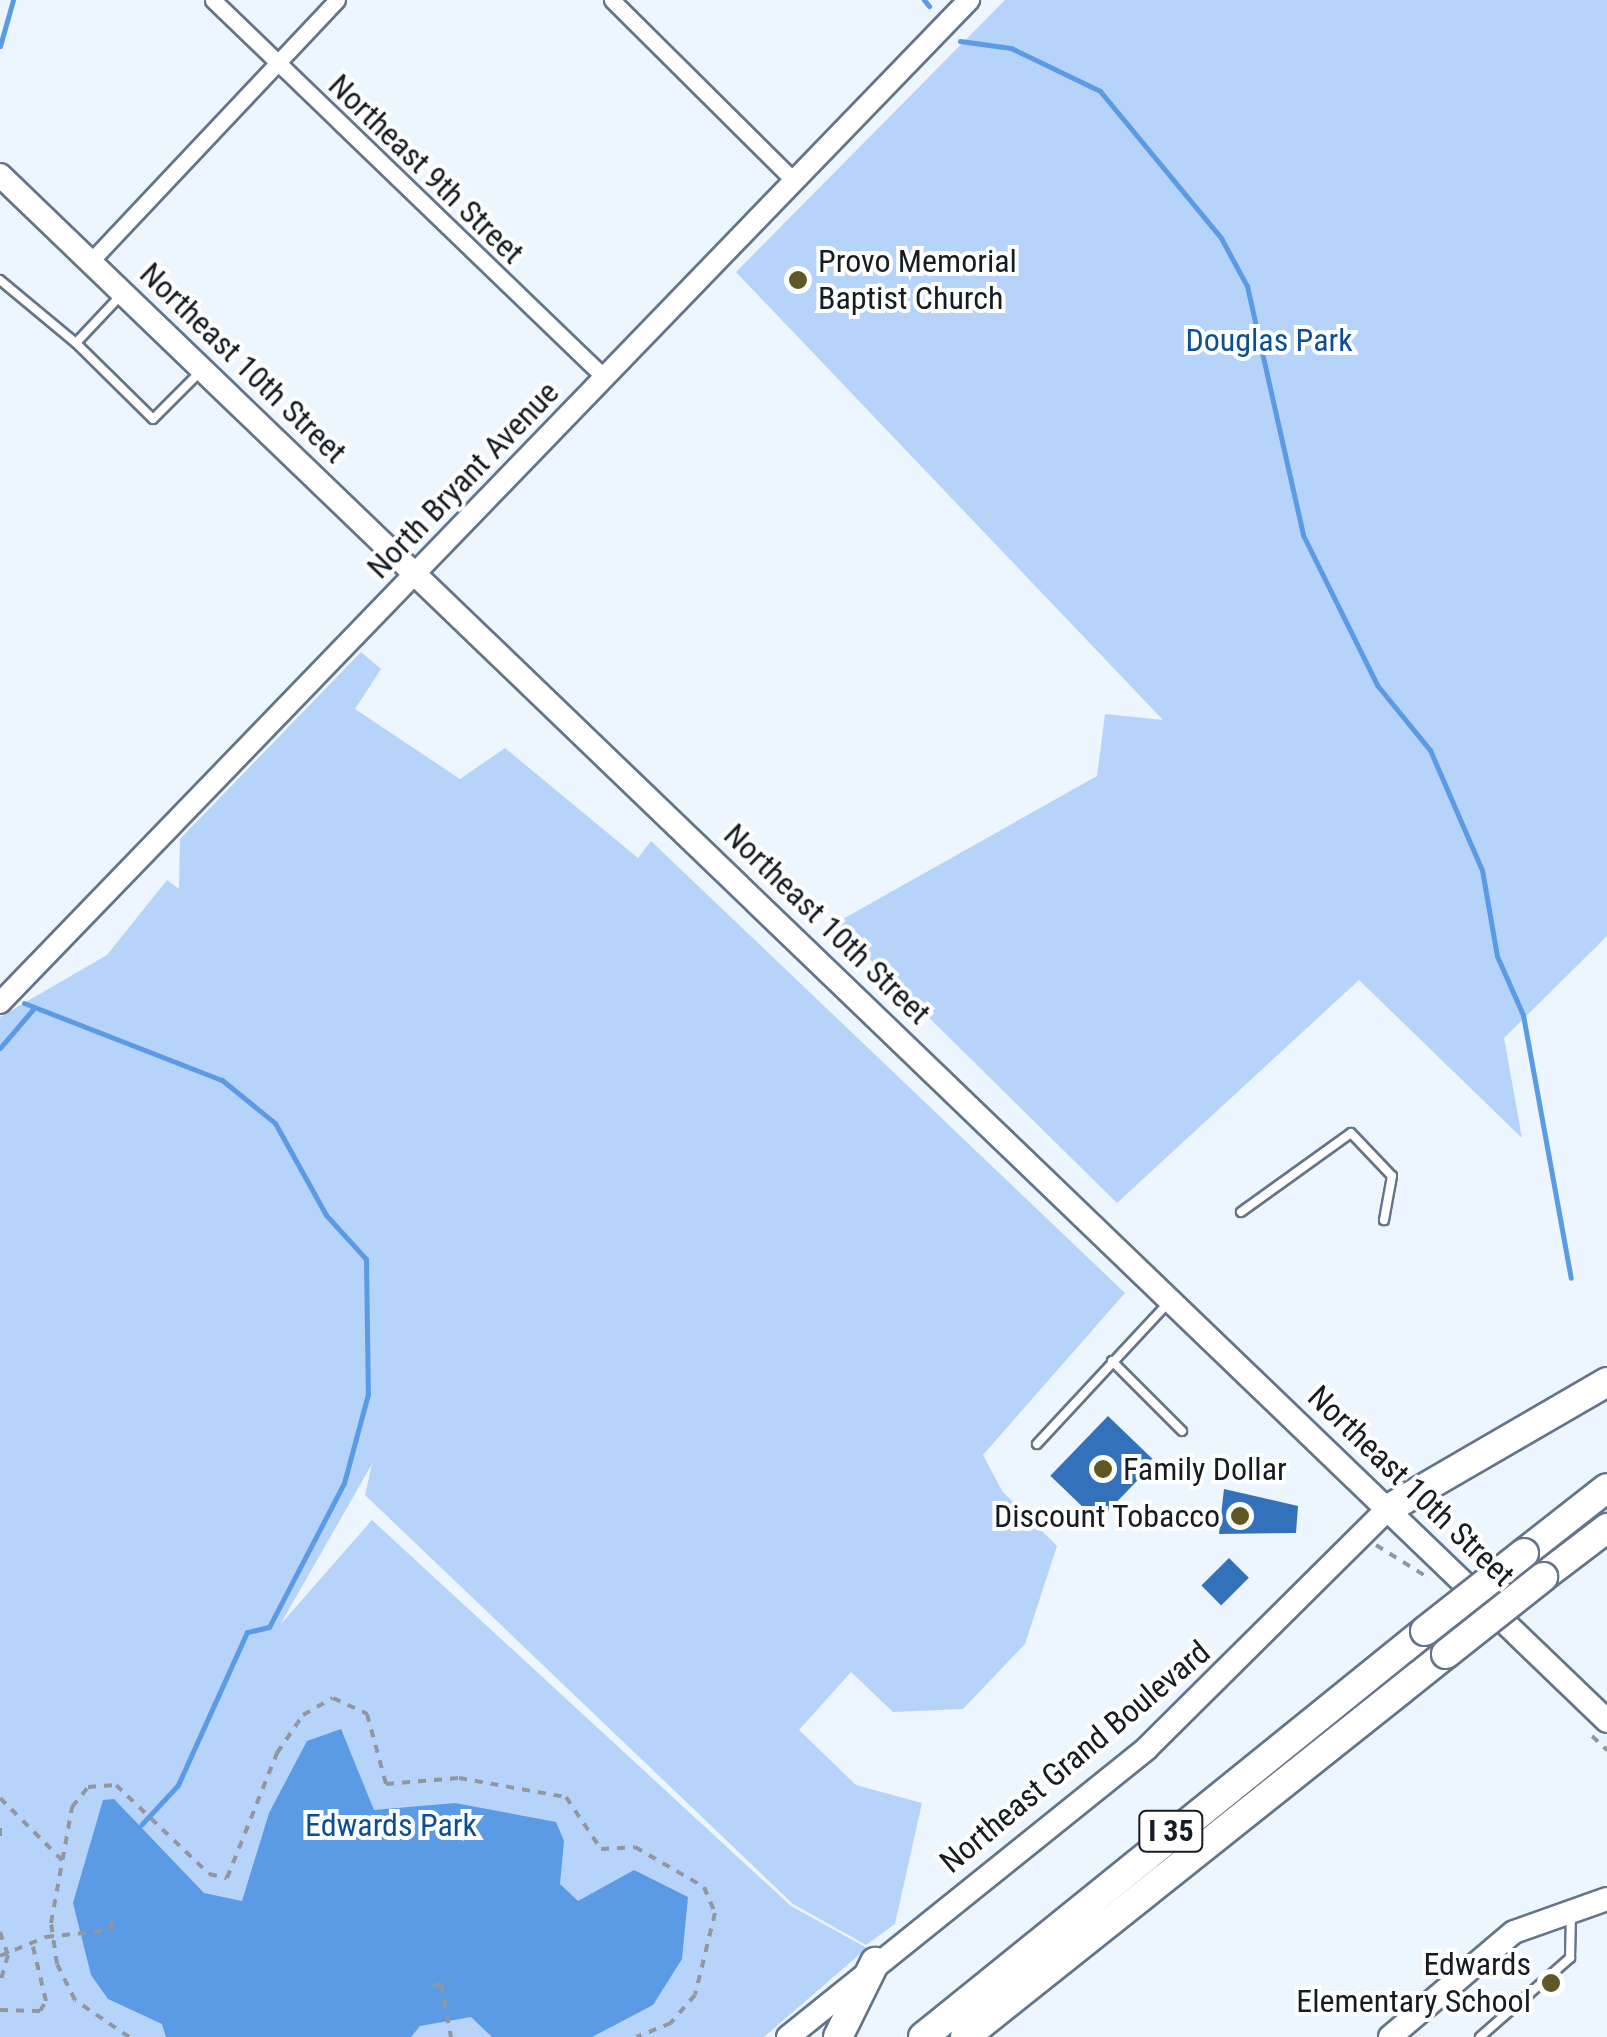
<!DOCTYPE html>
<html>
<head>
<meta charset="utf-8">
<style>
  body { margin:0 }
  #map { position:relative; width:1607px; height:2037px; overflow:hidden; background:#edf5fe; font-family:"Roboto Condensed",sans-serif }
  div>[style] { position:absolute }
  .green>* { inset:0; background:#b6d4fa }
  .water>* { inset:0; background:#5b9ae5 }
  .stream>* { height:5px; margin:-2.5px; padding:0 2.5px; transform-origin:2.5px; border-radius:2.5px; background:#5b9ae5 }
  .building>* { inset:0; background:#3372ba; transform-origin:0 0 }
  .path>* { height:4px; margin-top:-2px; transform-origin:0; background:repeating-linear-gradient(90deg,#9097a0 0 8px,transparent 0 16px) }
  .roads { filter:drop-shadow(2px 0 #657589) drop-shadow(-2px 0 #657589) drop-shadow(0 2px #657589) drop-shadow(0 -2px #657589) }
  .service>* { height:8px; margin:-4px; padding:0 4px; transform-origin:4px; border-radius:4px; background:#fff }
  .minor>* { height:15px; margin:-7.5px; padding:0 7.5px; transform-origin:7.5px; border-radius:7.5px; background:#fff }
  .tertiary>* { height:20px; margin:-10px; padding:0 10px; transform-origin:10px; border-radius:10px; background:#fff }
  .secondary>* { height:22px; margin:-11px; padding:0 11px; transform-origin:11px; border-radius:11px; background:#fff }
  .motorway>* { height:28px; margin:-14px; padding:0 14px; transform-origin:14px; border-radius:14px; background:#fff }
  .bridges { filter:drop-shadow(2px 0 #657589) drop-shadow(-2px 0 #657589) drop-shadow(0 2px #657589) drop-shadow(0 -2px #657589) }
  .motorway-bridge>* { height:28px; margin:-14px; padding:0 14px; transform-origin:14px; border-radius:14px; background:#fff }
  .dots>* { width:28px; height:28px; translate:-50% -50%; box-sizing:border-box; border:5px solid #fff; border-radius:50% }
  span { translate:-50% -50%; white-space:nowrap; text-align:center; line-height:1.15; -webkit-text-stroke:8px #fff; paint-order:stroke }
  .shield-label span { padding:2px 8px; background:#fff; border:2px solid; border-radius:8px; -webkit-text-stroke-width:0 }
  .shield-label { font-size:30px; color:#151c24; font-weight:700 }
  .street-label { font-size:32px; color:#151c24 }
  .poi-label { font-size:32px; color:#151c24 }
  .left { translate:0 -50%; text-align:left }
  .right { translate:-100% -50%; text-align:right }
  .park-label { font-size:32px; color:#0d4f93 }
</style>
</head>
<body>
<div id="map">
  <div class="green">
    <div style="clip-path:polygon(1005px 0,1607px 0,1607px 936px,1504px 1038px,1522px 1138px,1359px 980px,1117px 1203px,834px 924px,1097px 776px,1105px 714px,1163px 720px,736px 272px)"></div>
    <div style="clip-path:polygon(361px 652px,381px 669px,355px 709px,460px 779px,505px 748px,638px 858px,651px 841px,1125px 1293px,983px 1455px,1002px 1491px,1057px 1546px,1025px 1644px,963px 1709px,893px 1712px,851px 1672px,799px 1730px,856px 1785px,922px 1803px,895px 1924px,866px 1945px,793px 1904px,365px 1495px,372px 1464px,280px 1625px,372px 1520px,791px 1906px,867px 1948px,764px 2037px,0 2037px,0 1017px,107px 955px,167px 880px,179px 889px,180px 839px)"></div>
  </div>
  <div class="water">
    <div style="clip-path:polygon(341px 1729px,374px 1810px,455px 1803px,556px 1822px,564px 1841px,560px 1884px,578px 1901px,634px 1870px,688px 1897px,682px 1959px,653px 2005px,592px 2037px,492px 2037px,471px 2017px,420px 2026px,411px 2037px,166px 2037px,162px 2024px,108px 1999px,91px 1975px,73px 1903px,103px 1800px,114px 1799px,204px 1893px,242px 1901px,269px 1813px,307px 1741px)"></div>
  </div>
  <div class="stream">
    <div style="left:924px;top:0;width:8px;rotate:50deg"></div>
    <div style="left:960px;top:41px;width:51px;rotate:7.8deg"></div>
    <div style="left:1011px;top:48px;width:99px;rotate:25.8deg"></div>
    <div style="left:1100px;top:91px;width:190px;rotate:50.5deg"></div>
    <div style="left:1221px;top:238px;width:55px;rotate:61.6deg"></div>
    <div style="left:1247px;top:286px;width:255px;rotate:77.3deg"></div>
    <div style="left:1303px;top:535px;width:167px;rotate:63.7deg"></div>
    <div style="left:1377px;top:685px;width:84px;rotate:50.8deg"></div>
    <div style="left:1430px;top:750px;width:131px;rotate:66.6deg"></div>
    <div style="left:1482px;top:870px;width:87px;rotate:80.1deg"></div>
    <div style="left:1497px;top:956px;width:64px;rotate:66.2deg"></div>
    <div style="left:1523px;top:1015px;width:267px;rotate:79.7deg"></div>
    <div style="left:0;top:46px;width:48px;rotate:-74.2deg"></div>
    <div style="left:24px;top:1003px;width:212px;rotate:21.3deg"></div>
    <div style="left:222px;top:1080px;width:68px;rotate:39.1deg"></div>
    <div style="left:275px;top:1123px;width:105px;rotate:61deg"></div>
    <div style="left:326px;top:1215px;width:59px;rotate:47.7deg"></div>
    <div style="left:366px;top:1259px;width:135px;rotate:89.2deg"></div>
    <div style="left:368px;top:1394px;width:92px;rotate:105.1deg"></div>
    <div style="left:344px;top:1483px;width:162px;rotate:117.5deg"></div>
    <div style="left:269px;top:1627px;width:23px;rotate:167deg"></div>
    <div style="left:247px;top:1632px;width:168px;rotate:114.3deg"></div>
    <div style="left:178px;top:1785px;width:54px;rotate:132.8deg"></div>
    <div style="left:0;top:1048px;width:52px;rotate:-49.6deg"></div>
  </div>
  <div class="building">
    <div style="left:1108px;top:1416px;width:66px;height:83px;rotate:44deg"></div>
    <div style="clip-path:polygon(1224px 1489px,1298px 1506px,1296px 1533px,1219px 1534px)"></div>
    <div style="left:1229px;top:1558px;width:28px;height:39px;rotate:45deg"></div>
  </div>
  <div class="path">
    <div style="left:1376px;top:1545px;width:60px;rotate:32.1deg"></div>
    <div style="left:1592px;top:1736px;width:21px;rotate:43deg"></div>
    <div style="left:0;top:1798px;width:88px;rotate:45deg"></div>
    <div style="left:0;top:1828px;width:14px;rotate:90deg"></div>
    <div style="left:111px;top:1921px;width:16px;rotate:83deg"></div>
    <div style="left:0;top:1932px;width:24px;rotate:71deg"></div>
    <div style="left:8px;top:1955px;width:29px;rotate:106deg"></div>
    <div style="left:0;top:1956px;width:50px;rotate:-22.4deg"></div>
    <div style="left:46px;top:1937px;width:65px;rotate:-6.1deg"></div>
    <div style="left:441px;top:1984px;width:54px;rotate:79.3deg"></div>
    <div style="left:433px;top:1986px;width:17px;rotate:-17deg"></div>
    <div style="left:0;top:2010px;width:40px;rotate:1.4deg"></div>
    <div style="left:40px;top:2011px;width:12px;rotate:-59deg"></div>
    <div style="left:46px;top:2001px;width:56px;rotate:-103.5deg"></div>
    <div style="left:129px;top:2037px;width:65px;rotate:-145.6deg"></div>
    <div style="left:75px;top:2000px;width:40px;rotate:-116.6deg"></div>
    <div style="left:57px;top:1964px;width:41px;rotate:-98.3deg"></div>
    <div style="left:51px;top:1923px;width:118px;rotate:-79.7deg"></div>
    <div style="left:72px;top:1807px;width:26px;rotate:-51deg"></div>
    <div style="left:88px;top:1787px;width:28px;rotate:-4deg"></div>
    <div style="left:116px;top:1785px;width:129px;rotate:43.7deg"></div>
    <div style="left:209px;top:1874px;width:18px;rotate:13deg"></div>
    <div style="left:227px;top:1878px;width:135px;rotate:-68.2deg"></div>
    <div style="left:277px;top:1753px;width:46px;rotate:-55.6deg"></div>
    <div style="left:303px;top:1715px;width:34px;rotate:-30deg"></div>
    <div style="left:333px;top:1698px;width:38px;rotate:25deg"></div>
    <div style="left:367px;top:1714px;width:73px;rotate:74.8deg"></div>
    <div style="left:386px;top:1784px;width:73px;rotate:-4.7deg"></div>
    <div style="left:459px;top:1778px;width:109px;rotate:10.1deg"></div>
    <div style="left:566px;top:1797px;width:63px;rotate:56.1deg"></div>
    <div style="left:601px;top:1849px;width:34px;rotate:-3deg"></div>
    <div style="left:635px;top:1847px;width:80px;rotate:30.1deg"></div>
    <div style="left:704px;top:1887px;width:28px;rotate:67deg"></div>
    <div style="left:715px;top:1913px;width:84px;rotate:103.7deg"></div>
    <div style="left:695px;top:1995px;width:37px;rotate:131deg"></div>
    <div style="left:671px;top:2023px;width:37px;rotate:158deg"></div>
  </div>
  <div class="roads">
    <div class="service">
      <div style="left:0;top:280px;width:99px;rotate:39.7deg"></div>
      <div style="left:122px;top:294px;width:67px;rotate:133.2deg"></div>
      <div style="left:76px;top:343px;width:108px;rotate:44.6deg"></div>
      <div style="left:153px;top:419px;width:65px;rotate:-45deg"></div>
      <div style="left:1241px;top:1212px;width:135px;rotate:-35.7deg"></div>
      <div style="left:1351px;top:1133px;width:59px;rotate:46.4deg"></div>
      <div style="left:1392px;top:1176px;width:45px;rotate:100.3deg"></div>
      <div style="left:1112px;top:1361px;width:99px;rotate:45deg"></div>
      <div style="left:1037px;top:1444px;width:192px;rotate:-47.1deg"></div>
      <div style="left:1480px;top:2037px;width:120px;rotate:-41.3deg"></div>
      <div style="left:1570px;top:1958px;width:44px;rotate:-88.7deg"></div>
    </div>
    <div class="minor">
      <div style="left:213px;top:0;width:543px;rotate:43.96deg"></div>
      <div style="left:612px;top:0;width:257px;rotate:44.8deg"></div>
      <div style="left:90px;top:262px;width:360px;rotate:-46.7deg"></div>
    </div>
    <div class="tertiary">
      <div style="left:0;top:1003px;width:1395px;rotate:-45.99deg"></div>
    </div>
    <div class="secondary">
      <div style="left:0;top:175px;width:2230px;rotate:43.89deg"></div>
      <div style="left:788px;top:2037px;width:461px;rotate:-38.8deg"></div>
      <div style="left:1147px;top:1748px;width:339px;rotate:-44.8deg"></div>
      <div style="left:1390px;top:2037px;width:162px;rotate:-40.3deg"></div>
      <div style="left:1514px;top:1932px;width:99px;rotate:-19.5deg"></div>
    </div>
    <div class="motorway">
      <div style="left:1388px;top:1509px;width:253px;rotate:-30.1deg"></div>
      <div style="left:1524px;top:1553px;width:105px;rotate:-38.1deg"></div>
      <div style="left:1543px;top:1577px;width:81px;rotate:-37.4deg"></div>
      <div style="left:838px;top:2037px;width:84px;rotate:-63.7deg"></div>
      <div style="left:923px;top:2037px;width:646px;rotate:-38.96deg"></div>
      <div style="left:965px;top:2037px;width:615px;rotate:-38.53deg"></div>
    </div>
  </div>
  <div class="bridges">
    <div class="motorway-bridge">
      <div style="left:1425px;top:1631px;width:126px;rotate:-38.2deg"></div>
      <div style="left:1446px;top:1654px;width:124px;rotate:-38.4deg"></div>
    </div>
  </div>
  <div class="dots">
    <div style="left:798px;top:280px;background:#5d5825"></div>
    <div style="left:1103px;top:1469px;background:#5d5825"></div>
    <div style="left:1240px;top:1516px;background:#5d5825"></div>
    <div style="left:1551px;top:1983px;background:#5d5825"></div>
  </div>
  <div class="shield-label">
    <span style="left:1171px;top:1831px">I 35</span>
  </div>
  <div class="street-label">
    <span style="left:426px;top:169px;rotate:44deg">Northeast 9th Street</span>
    <span style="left:243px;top:363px;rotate:44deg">Northeast 10th Street</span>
    <span style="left:463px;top:480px;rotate:-46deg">North Bryant Avenue</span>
    <span style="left:827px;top:924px;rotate:44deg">Northeast 10th Street</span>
    <span style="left:1411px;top:1486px;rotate:44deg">Northeast 10th Street</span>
    <span style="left:1075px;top:1757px;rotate:-40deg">Northeast Grand Boulevard</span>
  </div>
  <div class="poi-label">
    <span class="left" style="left:818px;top:280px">Provo Memorial<br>Baptist Church</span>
    <span class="left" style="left:1123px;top:1469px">Family Dollar</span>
    <span class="right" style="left:1220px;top:1516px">Discount Tobacco</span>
    <span class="right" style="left:1531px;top:1983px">Edwards<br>Elementary School</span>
  </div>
  <div class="park-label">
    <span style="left:1269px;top:340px">Douglas Park</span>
    <span style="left:391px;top:1825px">Edwards Park</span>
  </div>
</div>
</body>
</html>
